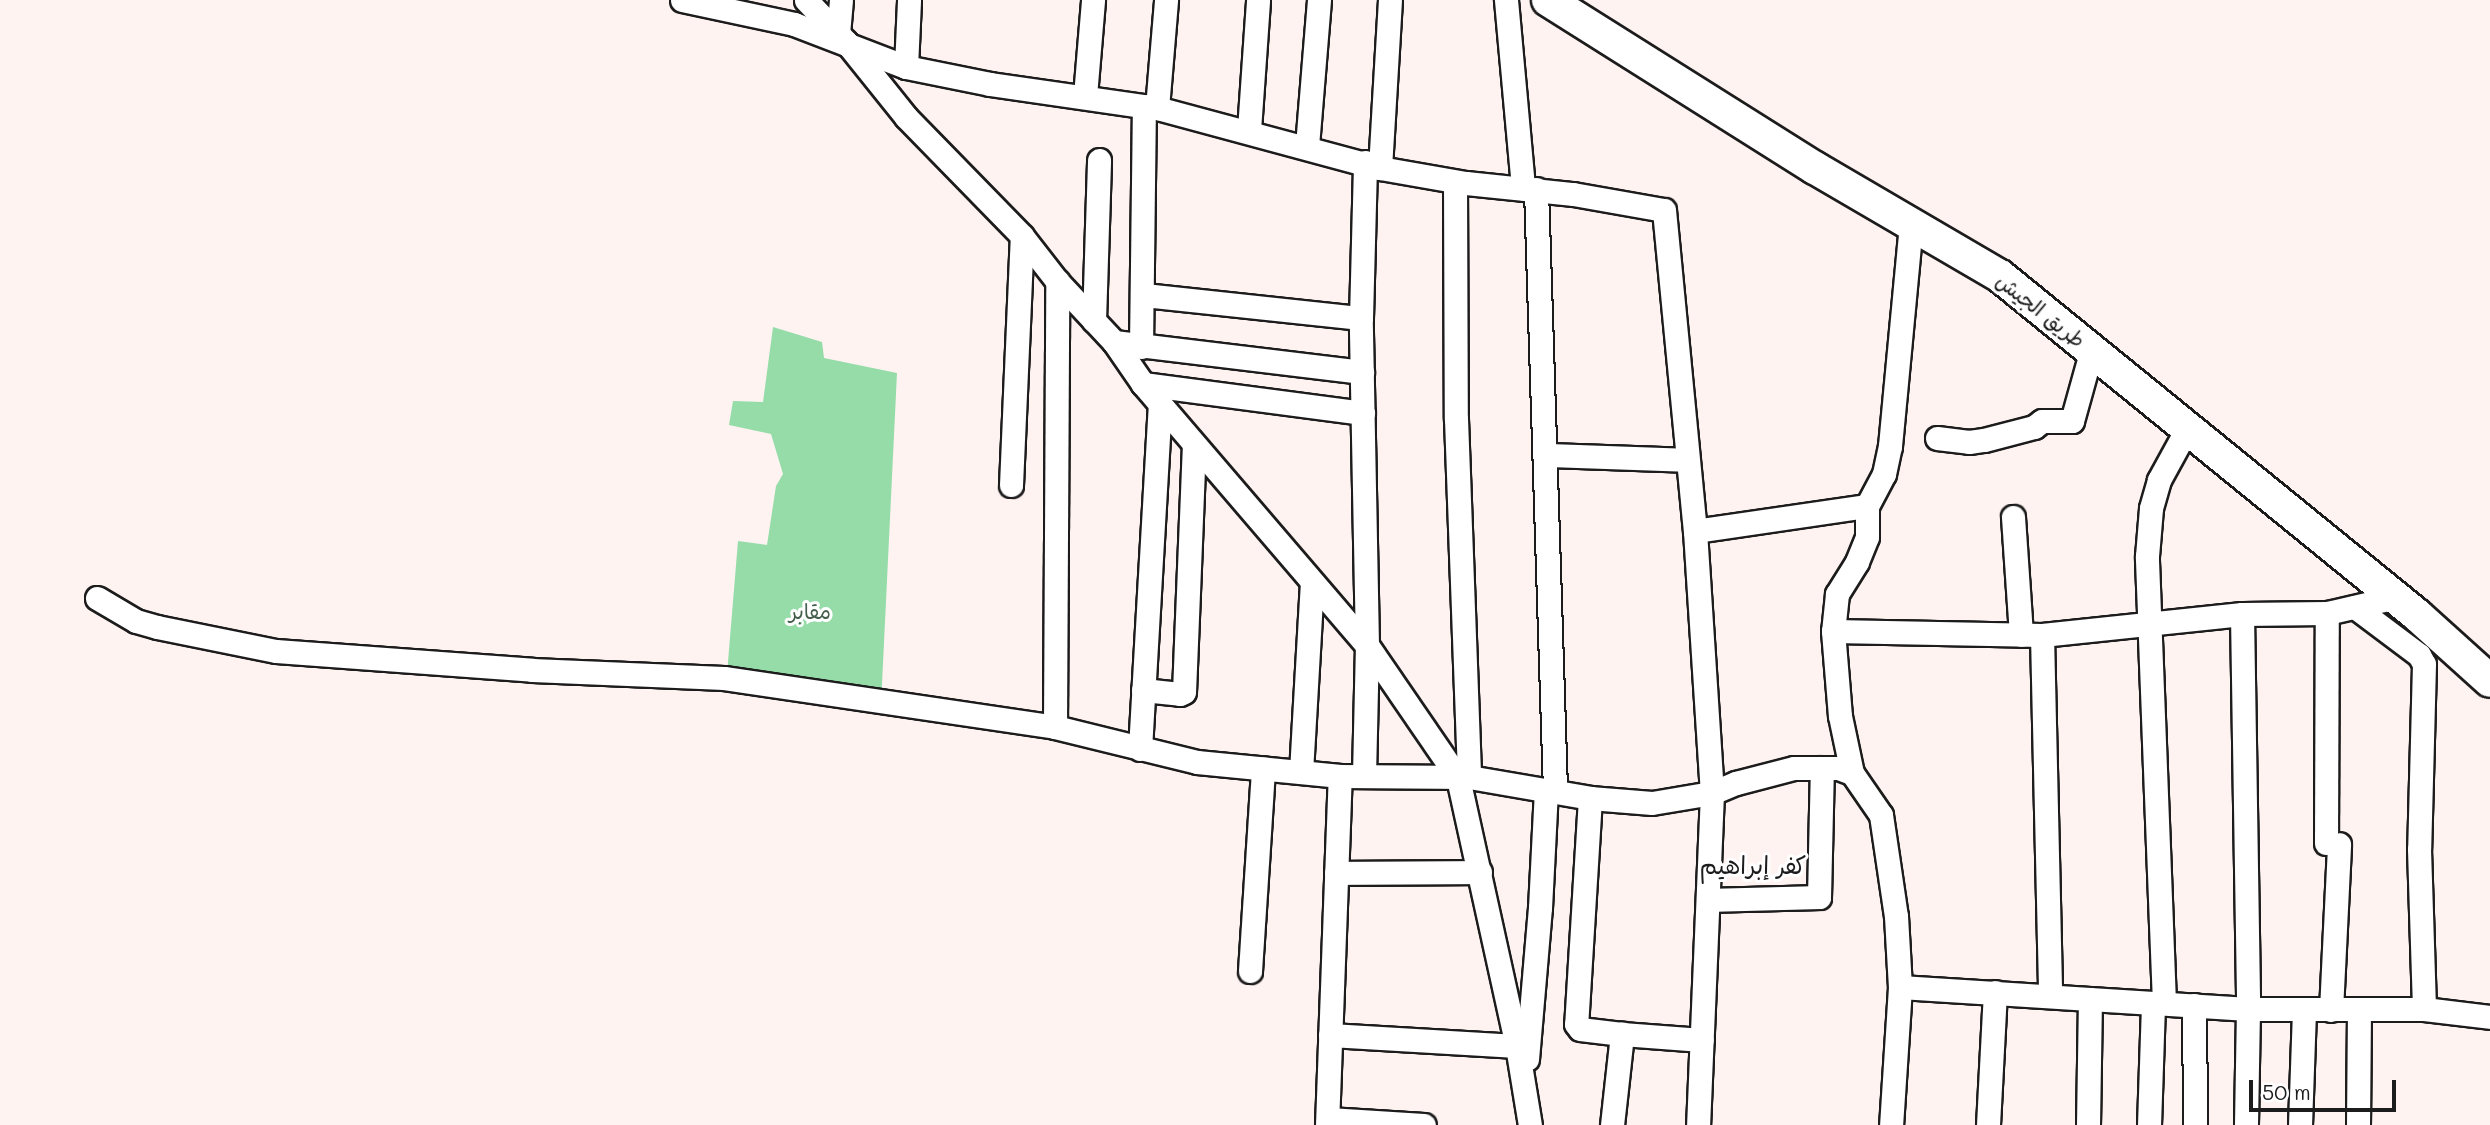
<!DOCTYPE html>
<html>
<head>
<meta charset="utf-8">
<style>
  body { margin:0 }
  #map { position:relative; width:2490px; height:1125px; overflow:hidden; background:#fef3f0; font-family:Mali,"Playpen Sans Arabic",sans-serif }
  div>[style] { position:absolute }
  .green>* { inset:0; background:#95dca9 }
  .roads { filter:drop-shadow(2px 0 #1c1c1c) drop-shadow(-2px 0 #1c1c1c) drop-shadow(0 2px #1c1c1c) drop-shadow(0 -2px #1c1c1c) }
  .minor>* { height:23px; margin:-11.5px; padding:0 11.5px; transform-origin:11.5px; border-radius:11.5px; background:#fff }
  .secondary>* { height:32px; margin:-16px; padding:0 16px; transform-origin:16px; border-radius:16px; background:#fff }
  span { translate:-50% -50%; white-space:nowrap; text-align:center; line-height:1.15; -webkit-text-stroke:6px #fff; paint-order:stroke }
  .street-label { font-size:21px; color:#1c1c1c }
  .park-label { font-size:21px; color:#465f4d }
  .quarter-label { font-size:24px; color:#1c1c1c }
  .scale { position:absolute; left:2249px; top:1080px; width:147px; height:32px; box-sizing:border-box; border:4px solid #1c1c1c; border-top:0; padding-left:9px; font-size:21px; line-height:24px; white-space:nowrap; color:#1c1c1c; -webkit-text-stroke:5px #fff; paint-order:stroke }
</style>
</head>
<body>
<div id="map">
  <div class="green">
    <div style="clip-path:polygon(773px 327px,822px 342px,824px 358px,897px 373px,881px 705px,726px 686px,738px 541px,767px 545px,776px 486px,783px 474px,771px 434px,729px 425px,733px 401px,763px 402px)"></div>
  </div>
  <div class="roads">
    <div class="minor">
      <div style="left:682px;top:0;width:115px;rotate:12.1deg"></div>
      <div style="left:794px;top:24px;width:120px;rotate:21deg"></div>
      <div style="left:906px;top:67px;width:86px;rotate:11.4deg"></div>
      <div style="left:990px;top:84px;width:169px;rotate:8.2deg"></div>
      <div style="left:1157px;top:108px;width:231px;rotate:15.1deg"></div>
      <div style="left:1380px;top:168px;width:87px;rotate:9.9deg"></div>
      <div style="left:1466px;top:183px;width:108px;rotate:5.9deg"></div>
      <div style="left:1573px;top:194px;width:92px;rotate:10deg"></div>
      <div style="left:1664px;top:210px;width:322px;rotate:84.5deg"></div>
      <div style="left:1695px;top:531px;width:263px;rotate:86.3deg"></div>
      <div style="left:1712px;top:793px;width:332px;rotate:92.4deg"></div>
      <div style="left:806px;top:0;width:58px;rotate:46.4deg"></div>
      <div style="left:846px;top:42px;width:96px;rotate:51.3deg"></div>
      <div style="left:906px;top:117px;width:166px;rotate:45.7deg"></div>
      <div style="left:1022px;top:236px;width:57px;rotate:52.1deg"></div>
      <div style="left:1057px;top:281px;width:83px;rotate:46.9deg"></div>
      <div style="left:1114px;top:342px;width:51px;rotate:55.4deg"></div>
      <div style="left:1143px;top:384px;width:344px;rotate:49.4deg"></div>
      <div style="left:1367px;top:645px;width:161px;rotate:55.6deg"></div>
      <div style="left:1458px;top:778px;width:274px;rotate:77.6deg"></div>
      <div style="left:1517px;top:1046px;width:80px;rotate:80.7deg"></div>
      <div style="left:1506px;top:0;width:189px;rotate:84.8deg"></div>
      <div style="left:838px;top:34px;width:34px;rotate:-85deg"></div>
      <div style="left:906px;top:67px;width:67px;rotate:-87.4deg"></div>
      <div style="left:1085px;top:96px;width:96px;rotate:-85.2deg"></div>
      <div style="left:1157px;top:108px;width:108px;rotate:-85.2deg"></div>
      <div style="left:1249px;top:130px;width:130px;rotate:-86deg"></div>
      <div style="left:1307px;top:146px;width:146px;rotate:-85.3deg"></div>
      <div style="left:1380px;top:168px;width:168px;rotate:-86.6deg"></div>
      <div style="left:1455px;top:182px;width:237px;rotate:89.8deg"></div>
      <div style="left:1456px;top:419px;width:358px;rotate:87.9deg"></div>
      <div style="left:1536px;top:189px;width:602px;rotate:88.19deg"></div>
      <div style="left:1144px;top:295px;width:218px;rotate:6.1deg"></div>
      <div style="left:1094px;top:321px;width:161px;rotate:-88.2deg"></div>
      <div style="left:1114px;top:342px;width:250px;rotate:6.9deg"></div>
      <div style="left:1141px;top:347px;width:241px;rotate:-89.3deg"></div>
      <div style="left:1143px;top:384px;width:222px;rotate:7.5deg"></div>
      <div style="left:1937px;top:438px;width:32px;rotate:7deg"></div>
      <div style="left:1969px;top:442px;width:15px;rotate:-8deg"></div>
      <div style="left:1984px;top:440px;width:52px;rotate:-14.6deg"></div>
      <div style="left:2034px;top:427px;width:10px;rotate:-37deg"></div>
      <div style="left:2042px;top:421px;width:30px"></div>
      <div style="left:2072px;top:421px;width:75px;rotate:-74.5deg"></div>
      <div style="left:1546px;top:455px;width:141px;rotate:2deg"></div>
      <div style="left:1011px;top:485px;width:249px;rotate:-87.5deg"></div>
      <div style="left:1867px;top:506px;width:31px;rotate:90deg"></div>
      <div style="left:1867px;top:537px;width:27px;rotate:112deg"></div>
      <div style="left:1857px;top:562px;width:38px;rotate:122deg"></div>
      <div style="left:1837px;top:594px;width:37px;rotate:96deg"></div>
      <div style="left:1833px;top:631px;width:85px;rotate:85.3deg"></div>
      <div style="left:1840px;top:716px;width:58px;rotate:78.1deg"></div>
      <div style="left:1852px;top:773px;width:51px;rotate:55.4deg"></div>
      <div style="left:1881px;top:815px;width:102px;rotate:81.6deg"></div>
      <div style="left:1896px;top:916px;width:71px;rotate:86.8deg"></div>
      <div style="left:1900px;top:987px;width:138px;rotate:93.7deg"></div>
      <div style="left:2013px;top:517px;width:118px;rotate:86.1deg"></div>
      <div style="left:1695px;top:531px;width:174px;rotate:-8.3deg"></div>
      <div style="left:1867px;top:506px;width:36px;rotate:-62deg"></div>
      <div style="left:1884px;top:474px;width:29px;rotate:-78deg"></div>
      <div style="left:1890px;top:446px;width:223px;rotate:-84.6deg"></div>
      <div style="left:97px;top:598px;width:45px;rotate:30.5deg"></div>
      <div style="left:136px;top:621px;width:22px;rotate:16deg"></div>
      <div style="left:157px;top:627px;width:121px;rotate:11.4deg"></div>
      <div style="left:276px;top:651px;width:257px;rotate:4.2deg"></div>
      <div style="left:532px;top:670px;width:192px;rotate:2.4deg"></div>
      <div style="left:724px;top:678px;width:335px;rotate:8.4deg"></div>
      <div style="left:1055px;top:727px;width:146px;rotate:13.8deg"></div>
      <div style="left:1197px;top:762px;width:144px;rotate:5.6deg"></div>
      <div style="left:1340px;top:776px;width:129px;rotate:0.4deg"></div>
      <div style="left:1469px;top:777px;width:123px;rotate:9.8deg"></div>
      <div style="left:1590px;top:798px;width:62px;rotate:4.6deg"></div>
      <div style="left:1652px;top:803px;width:61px;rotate:-9.5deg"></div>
      <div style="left:1712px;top:793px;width:26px;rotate:-23deg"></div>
      <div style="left:1736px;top:783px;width:60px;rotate:-14.5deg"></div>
      <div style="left:1794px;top:768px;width:44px"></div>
      <div style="left:1838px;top:768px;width:15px;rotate:20deg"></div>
      <div style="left:2355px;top:607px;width:80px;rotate:36.9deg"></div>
      <div style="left:2419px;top:655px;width:10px;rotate:61deg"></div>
      <div style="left:2424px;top:664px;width:185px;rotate:91.5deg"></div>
      <div style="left:2419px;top:849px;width:160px;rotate:88.2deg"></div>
      <div style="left:2242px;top:614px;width:395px;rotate:89.1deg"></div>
      <div style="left:2248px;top:1009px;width:116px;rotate:91deg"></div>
      <div style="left:1833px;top:631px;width:209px;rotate:1.1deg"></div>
      <div style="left:2042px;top:635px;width:201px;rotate:-6deg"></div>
      <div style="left:2242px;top:614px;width:85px;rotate:-0.7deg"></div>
      <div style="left:2327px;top:613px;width:67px;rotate:-13deg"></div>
      <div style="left:2042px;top:635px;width:360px;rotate:88.7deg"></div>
      <div style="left:1143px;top:690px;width:37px;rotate:6deg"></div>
      <div style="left:1180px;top:694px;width:4px;rotate:-27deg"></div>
      <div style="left:1184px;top:692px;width:248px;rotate:-87.7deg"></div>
      <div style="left:1055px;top:727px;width:446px;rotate:-89.7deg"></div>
      <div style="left:1140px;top:749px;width:346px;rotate:-86.7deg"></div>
      <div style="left:1301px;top:772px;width:188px;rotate:-86.7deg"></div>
      <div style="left:1364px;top:776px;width:131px;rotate:-88.7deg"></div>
      <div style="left:1367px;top:645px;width:327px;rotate:-91.1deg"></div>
      <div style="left:1361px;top:318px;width:156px;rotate:-88.5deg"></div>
      <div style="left:1590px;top:798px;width:226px;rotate:93.5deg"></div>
      <div style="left:1576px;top:1024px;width:6px;rotate:51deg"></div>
      <div style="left:1580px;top:1029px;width:42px;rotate:6.8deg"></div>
      <div style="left:1622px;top:1034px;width:80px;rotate:4.3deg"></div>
      <div style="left:2326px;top:843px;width:230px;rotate:-89.8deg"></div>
      <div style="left:1336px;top:873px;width:144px;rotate:-0.4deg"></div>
      <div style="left:1708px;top:900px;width:111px;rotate:-1.5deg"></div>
      <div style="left:1819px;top:897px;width:129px;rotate:-88.7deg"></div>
      <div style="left:1250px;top:971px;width:203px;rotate:-86.3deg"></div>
      <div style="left:1900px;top:987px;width:349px;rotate:3.6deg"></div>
      <div style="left:2248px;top:1009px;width:176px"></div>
      <div style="left:2424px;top:1009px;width:66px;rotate:6.9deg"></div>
      <div style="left:2164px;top:1003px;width:447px;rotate:-92.2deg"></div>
      <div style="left:2147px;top:556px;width:48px;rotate:-85.2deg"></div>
      <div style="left:2151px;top:508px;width:29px;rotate:-74deg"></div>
      <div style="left:2159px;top:480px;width:60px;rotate:-61.3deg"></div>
      <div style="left:2194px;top:1005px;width:120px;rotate:89.5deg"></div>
      <div style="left:2331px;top:1010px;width:166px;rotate:-87.2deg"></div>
      <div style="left:1330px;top:1035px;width:187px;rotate:3.4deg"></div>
      <div style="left:1527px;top:1059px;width:152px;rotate:-85.1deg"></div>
      <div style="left:1540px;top:908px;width:118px;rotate:-87.1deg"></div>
      <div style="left:1328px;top:1119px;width:96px;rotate:3.6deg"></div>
      <div style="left:1327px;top:1125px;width:349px;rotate:-87.9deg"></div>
      <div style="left:1612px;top:1125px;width:92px;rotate:-83.7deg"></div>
      <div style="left:1988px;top:1125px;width:133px;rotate:-87deg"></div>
      <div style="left:2088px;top:1125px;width:126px;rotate:-89.1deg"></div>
      <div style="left:2149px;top:1125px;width:122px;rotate:-88.1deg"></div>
      <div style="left:2300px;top:1125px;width:115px;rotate:-88deg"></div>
      <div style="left:2358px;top:1125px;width:116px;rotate:-89.5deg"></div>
    </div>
    <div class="secondary">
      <div style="left:1548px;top:0;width:315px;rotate:32.2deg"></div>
      <div style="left:1815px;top:168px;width:214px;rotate:30.3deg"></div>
      <div style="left:2000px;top:276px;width:537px;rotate:39.11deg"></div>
      <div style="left:2417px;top:615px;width:98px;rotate:42.1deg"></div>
    </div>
  </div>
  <div class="street-label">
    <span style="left:2041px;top:310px;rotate:38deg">طريق الجيش</span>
  </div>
  <div class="park-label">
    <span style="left:810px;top:611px">مقابر</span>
  </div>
  <div class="quarter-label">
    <span style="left:1753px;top:865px">كفر إبراهيم</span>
  </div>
  <div class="scale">50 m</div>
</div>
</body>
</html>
